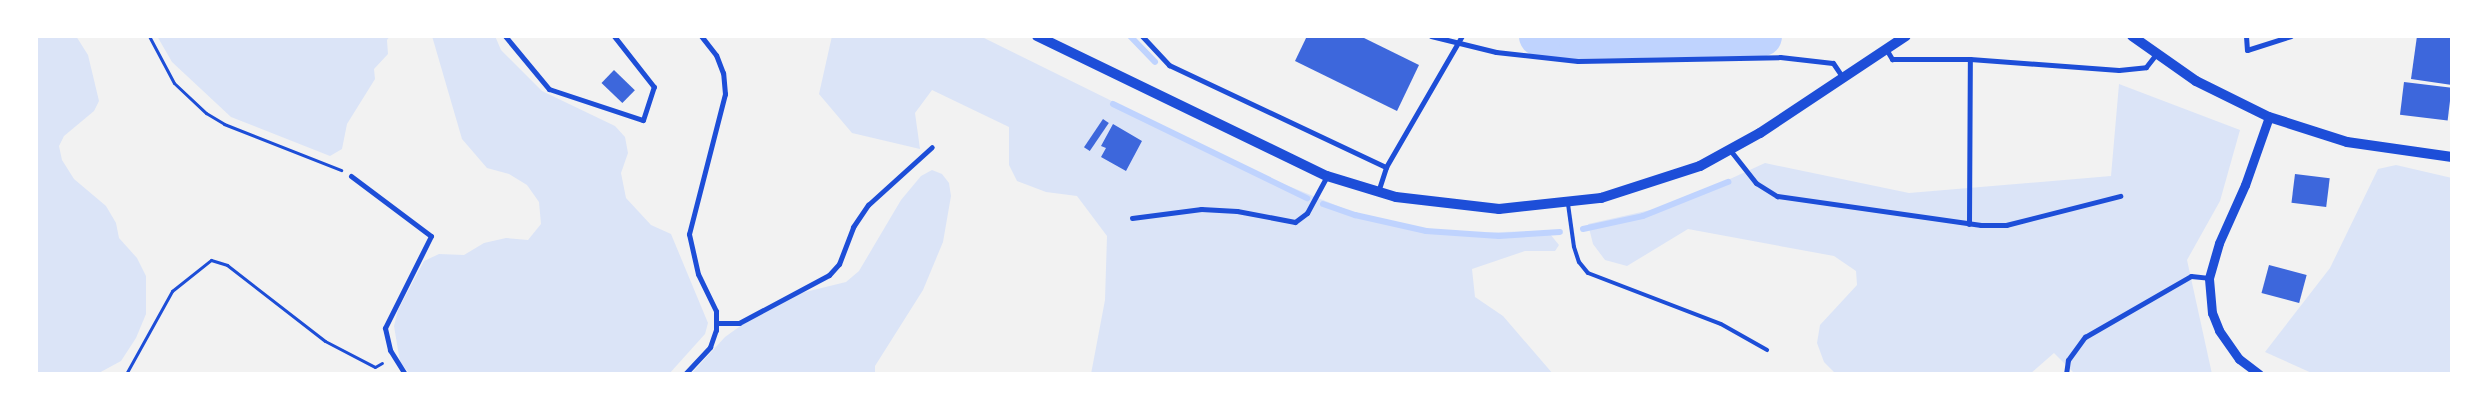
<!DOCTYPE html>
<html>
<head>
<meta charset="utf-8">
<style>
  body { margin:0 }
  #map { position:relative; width:2488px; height:410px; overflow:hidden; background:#f2f2f2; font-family:Literata,serif }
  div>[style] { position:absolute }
  .green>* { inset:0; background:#dbe4f7 }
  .stream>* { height:6px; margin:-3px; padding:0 3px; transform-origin:3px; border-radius:3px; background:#bfd3fe }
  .river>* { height:39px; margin:-19.5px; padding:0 19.5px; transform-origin:19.5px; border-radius:19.5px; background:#bfd3fe }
  .building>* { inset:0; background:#3d67dc; transform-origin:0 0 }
  .path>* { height:3px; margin:-1.5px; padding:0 1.5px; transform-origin:1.5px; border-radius:1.5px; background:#1d4ed8 }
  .service>* { height:4px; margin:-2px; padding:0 2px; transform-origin:2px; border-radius:2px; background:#1d4ed8 }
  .minor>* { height:5px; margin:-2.5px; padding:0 2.5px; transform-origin:2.5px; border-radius:2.5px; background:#1d4ed8 }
  .tertiary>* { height:9px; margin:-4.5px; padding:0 4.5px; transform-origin:4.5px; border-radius:4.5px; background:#1d4ed8 }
  .secondary>* { height:10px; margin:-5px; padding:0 5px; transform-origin:5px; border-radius:5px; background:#1d4ed8 }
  span { translate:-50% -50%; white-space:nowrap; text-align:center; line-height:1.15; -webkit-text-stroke:5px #fff; paint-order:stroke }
  .frame { position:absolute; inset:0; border:38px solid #fff; pointer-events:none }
</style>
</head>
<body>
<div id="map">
  <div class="green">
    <div style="clip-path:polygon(36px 36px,76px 36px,88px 55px,99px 101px,94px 111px,64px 136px,59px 146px,62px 160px,74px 179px,106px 206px,116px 223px,119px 238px,137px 258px,146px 276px,146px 314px,136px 338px,121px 361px,97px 374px,36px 374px)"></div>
    <div style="clip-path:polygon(157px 36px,390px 36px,387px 40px,388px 54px,374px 69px,375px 79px,347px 124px,342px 149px,330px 156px,231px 117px,172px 62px)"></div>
    <div style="clip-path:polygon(432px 36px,495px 36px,501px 50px,542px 91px,615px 126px,625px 137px,628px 153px,621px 173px,626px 198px,651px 225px,671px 234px,708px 323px,705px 334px,669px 374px,410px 374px,400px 362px,394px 326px,398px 310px,424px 261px,439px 254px,464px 255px,484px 243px,506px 238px,528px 240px,541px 224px,539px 202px,527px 185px,509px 174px,487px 168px,462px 139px)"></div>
    <div style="clip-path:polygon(832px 36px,980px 36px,1266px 177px,1355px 213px,1432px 230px,1471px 233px,1535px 231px,1550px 234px,1559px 245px,1555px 251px,1525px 251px,1472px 269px,1475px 297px,1503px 316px,1553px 374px,1091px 374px,1105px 300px,1107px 236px,1077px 196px,1046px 192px,1017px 181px,1009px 165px,1009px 127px,932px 90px,915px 113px,920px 149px,852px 133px,819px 94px)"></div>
    <div style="clip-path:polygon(2119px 84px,2240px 130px,2220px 201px,2187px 260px,2212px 374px,2075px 374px,2054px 353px,2030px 374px,1836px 374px,1824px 362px,1817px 343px,1820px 325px,1857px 285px,1856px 271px,1834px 256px,1688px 229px,1627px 266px,1605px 260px,1593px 244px,1588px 224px,1673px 205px,1765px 163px,1909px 193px,2111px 176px)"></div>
    <div style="clip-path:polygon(2396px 165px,2452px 178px,2452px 374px,2314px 374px,2265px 352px,2330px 268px,2378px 169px)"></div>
    <div style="clip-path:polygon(932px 170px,942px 174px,949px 183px,951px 196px,943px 242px,923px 290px,875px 366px,875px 374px,691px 374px,725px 337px,750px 319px,797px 294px,846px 282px,859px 271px,901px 200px,921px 176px)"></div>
  </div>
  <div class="stream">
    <div style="left:1130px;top:36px;width:36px;rotate:46deg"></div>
    <div style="left:1113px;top:104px;width:216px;rotate:25.9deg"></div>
    <div style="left:1323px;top:204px;width:34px;rotate:19deg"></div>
    <div style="left:1355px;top:215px;width:73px;rotate:12.7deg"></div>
    <div style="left:1426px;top:231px;width:73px;rotate:3.9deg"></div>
    <div style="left:1499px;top:236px;width:61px;rotate:-3.8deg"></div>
    <div style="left:1583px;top:229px;width:61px;rotate:-12.2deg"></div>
    <div style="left:1643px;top:216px;width:92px;rotate:-21.8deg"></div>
  </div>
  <div class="river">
    <div style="left:1538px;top:36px;width:40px;rotate:4.3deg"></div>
    <div style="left:1578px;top:39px;width:184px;rotate:-0.9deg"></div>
  </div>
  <div class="building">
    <div style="clip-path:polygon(1307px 36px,1360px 36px,1419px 65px,1397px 111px,1295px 61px)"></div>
    <div style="clip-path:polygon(2417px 36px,2452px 36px,2452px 85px,2411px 79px)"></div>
    <div style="left:614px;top:70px;width:29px;height:18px;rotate:44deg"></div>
    <div style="left:2404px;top:82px;width:48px;height:33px;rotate:7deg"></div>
    <div style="left:1103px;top:119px;width:7px;height:34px;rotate:34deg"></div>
    <div style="clip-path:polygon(1113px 124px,1142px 141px,1126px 171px,1101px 157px,1106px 148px,1101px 146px)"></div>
    <div style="left:2295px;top:174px;width:35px;height:29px;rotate:7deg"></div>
    <div style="left:2269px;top:265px;width:39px;height:29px;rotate:15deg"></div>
  </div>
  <div class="path">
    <div style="left:149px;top:36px;width:53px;rotate:62deg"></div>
    <div style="left:174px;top:83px;width:44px;rotate:43.2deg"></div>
    <div style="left:206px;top:113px;width:21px;rotate:31deg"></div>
    <div style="left:224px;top:124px;width:126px;rotate:21.5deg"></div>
    <div style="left:126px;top:374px;width:95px;rotate:-61deg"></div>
    <div style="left:172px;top:291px;width:50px;rotate:-38.5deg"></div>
    <div style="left:211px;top:260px;width:17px;rotate:17deg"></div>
    <div style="left:227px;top:265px;width:124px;rotate:37.8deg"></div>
    <div style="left:325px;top:341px;width:56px;rotate:27.5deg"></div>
    <div style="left:375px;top:367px;width:8px;rotate:-30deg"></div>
  </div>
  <div class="service">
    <div style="left:1568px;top:204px;width:43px;rotate:82.1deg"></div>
    <div style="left:1574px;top:247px;width:16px;rotate:72deg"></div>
    <div style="left:1579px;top:262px;width:14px;rotate:51deg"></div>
    <div style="left:1588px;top:273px;width:142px;rotate:21deg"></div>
    <div style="left:1721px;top:324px;width:53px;rotate:29.5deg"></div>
  </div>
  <div class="minor">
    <div style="left:505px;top:36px;width:69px;rotate:50.3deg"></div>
    <div style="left:549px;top:89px;width:99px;rotate:18.3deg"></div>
    <div style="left:643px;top:120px;width:35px;rotate:-72deg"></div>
    <div style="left:654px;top:87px;width:65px;rotate:-128.1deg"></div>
    <div style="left:1142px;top:36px;width:40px;rotate:47deg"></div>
    <div style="left:1169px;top:65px;width:240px;rotate:25.2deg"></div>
    <div style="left:1431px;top:36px;width:67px;rotate:13.8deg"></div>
    <div style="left:1496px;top:52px;width:82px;rotate:6.3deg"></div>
    <div style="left:1578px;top:61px;width:202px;rotate:-1.1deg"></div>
    <div style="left:1780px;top:57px;width:53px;rotate:6.5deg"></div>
    <div style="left:1833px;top:63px;width:18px;rotate:56deg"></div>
    <div style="left:2246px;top:36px;width:14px;rotate:86deg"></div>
    <div style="left:2247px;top:50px;width:46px;rotate:-17.7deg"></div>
    <div style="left:1886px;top:49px;width:12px;rotate:59deg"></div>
    <div style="left:1892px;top:59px;width:78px"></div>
    <div style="left:1970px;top:59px;width:149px;rotate:4.2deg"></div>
    <div style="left:2119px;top:70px;width:27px;rotate:-6deg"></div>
    <div style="left:2146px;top:67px;width:16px;rotate:-52deg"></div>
    <div style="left:1730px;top:150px;width:42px;rotate:51.8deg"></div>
    <div style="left:1756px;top:183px;width:25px;rotate:32deg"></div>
    <div style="left:1777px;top:196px;width:206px;rotate:8.1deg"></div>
    <div style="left:1981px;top:225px;width:25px"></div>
    <div style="left:2006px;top:225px;width:118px;rotate:-14.3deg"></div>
    <div style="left:351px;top:176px;width:100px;rotate:36.9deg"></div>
    <div style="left:431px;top:236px;width:103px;rotate:116.6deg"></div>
    <div style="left:385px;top:328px;width:23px;rotate:77deg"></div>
    <div style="left:390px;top:350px;width:28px;rotate:58deg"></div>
    <div style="left:1378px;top:192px;width:26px;rotate:-72deg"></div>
    <div style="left:1386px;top:167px;width:151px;rotate:-59.9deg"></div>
    <div style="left:1132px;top:218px;width:70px;rotate:-7.4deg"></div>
    <div style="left:1201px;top:209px;width:36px;rotate:3deg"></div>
    <div style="left:1237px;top:211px;width:59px;rotate:10.7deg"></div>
    <div style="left:1295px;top:222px;width:15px;rotate:-37deg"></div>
    <div style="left:1307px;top:213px;width:42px;rotate:-61.6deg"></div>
    <div style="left:1969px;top:224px;width:165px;rotate:-89.7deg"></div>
    <div style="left:716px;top:323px;width:23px"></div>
    <div style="left:739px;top:323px;width:102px;rotate:-28.1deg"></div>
    <div style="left:829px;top:275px;width:15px;rotate:-48deg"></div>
    <div style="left:839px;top:264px;width:40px;rotate:-69deg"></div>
    <div style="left:853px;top:227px;width:27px;rotate:-56deg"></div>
    <div style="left:868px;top:205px;width:86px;rotate:-42.2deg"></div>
    <div style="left:685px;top:374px;width:37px;rotate:-47deg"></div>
    <div style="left:710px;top:347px;width:18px;rotate:-71deg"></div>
    <div style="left:716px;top:330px;width:19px;rotate:-90deg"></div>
    <div style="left:716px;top:311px;width:41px;rotate:-115.9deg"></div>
    <div style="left:698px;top:274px;width:41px;rotate:-102.7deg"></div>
    <div style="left:689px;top:234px;width:145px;rotate:-75.6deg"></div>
    <div style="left:725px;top:94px;width:21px;rotate:-95deg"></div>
    <div style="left:723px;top:73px;width:19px;rotate:-111deg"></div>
    <div style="left:716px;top:55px;width:24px;rotate:-128deg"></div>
    <div style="left:2066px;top:374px;width:14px;rotate:-82deg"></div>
    <div style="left:2068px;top:360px;width:29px;rotate:-54deg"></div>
    <div style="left:2085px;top:337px;width:122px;rotate:-29.9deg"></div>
    <div style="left:2191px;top:276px;width:18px;rotate:6deg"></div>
  </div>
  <div class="tertiary">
    <div style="left:2259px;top:374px;width:25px;rotate:-143deg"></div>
    <div style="left:2239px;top:359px;width:35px;rotate:-125deg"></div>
    <div style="left:2219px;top:330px;width:18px;rotate:-112deg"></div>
    <div style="left:2212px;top:313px;width:35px;rotate:-95deg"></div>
    <div style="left:2209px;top:278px;width:36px;rotate:-74deg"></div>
    <div style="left:2219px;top:243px;width:64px;rotate:-65.9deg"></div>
    <div style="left:2245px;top:185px;width:72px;rotate:-70.6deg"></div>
  </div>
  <div class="secondary">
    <div style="left:1037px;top:36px;width:322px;rotate:25.8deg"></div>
    <div style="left:1327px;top:176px;width:72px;rotate:16.9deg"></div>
    <div style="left:1396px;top:197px;width:104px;rotate:6.6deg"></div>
    <div style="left:1499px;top:209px;width:103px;rotate:-6.2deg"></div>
    <div style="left:1601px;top:198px;width:104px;rotate:-17.9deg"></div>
    <div style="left:1700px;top:166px;width:68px;rotate:-28.8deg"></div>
    <div style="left:1760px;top:133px;width:175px;rotate:-33.6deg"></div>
    <div style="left:2132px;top:36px;width:78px;rotate:35.1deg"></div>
    <div style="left:2196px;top:81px;width:81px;rotate:26.3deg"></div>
    <div style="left:2269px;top:117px;width:82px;rotate:17.8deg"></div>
    <div style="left:2347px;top:142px;width:106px;rotate:8.1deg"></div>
  </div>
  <div class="frame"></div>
</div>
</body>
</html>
